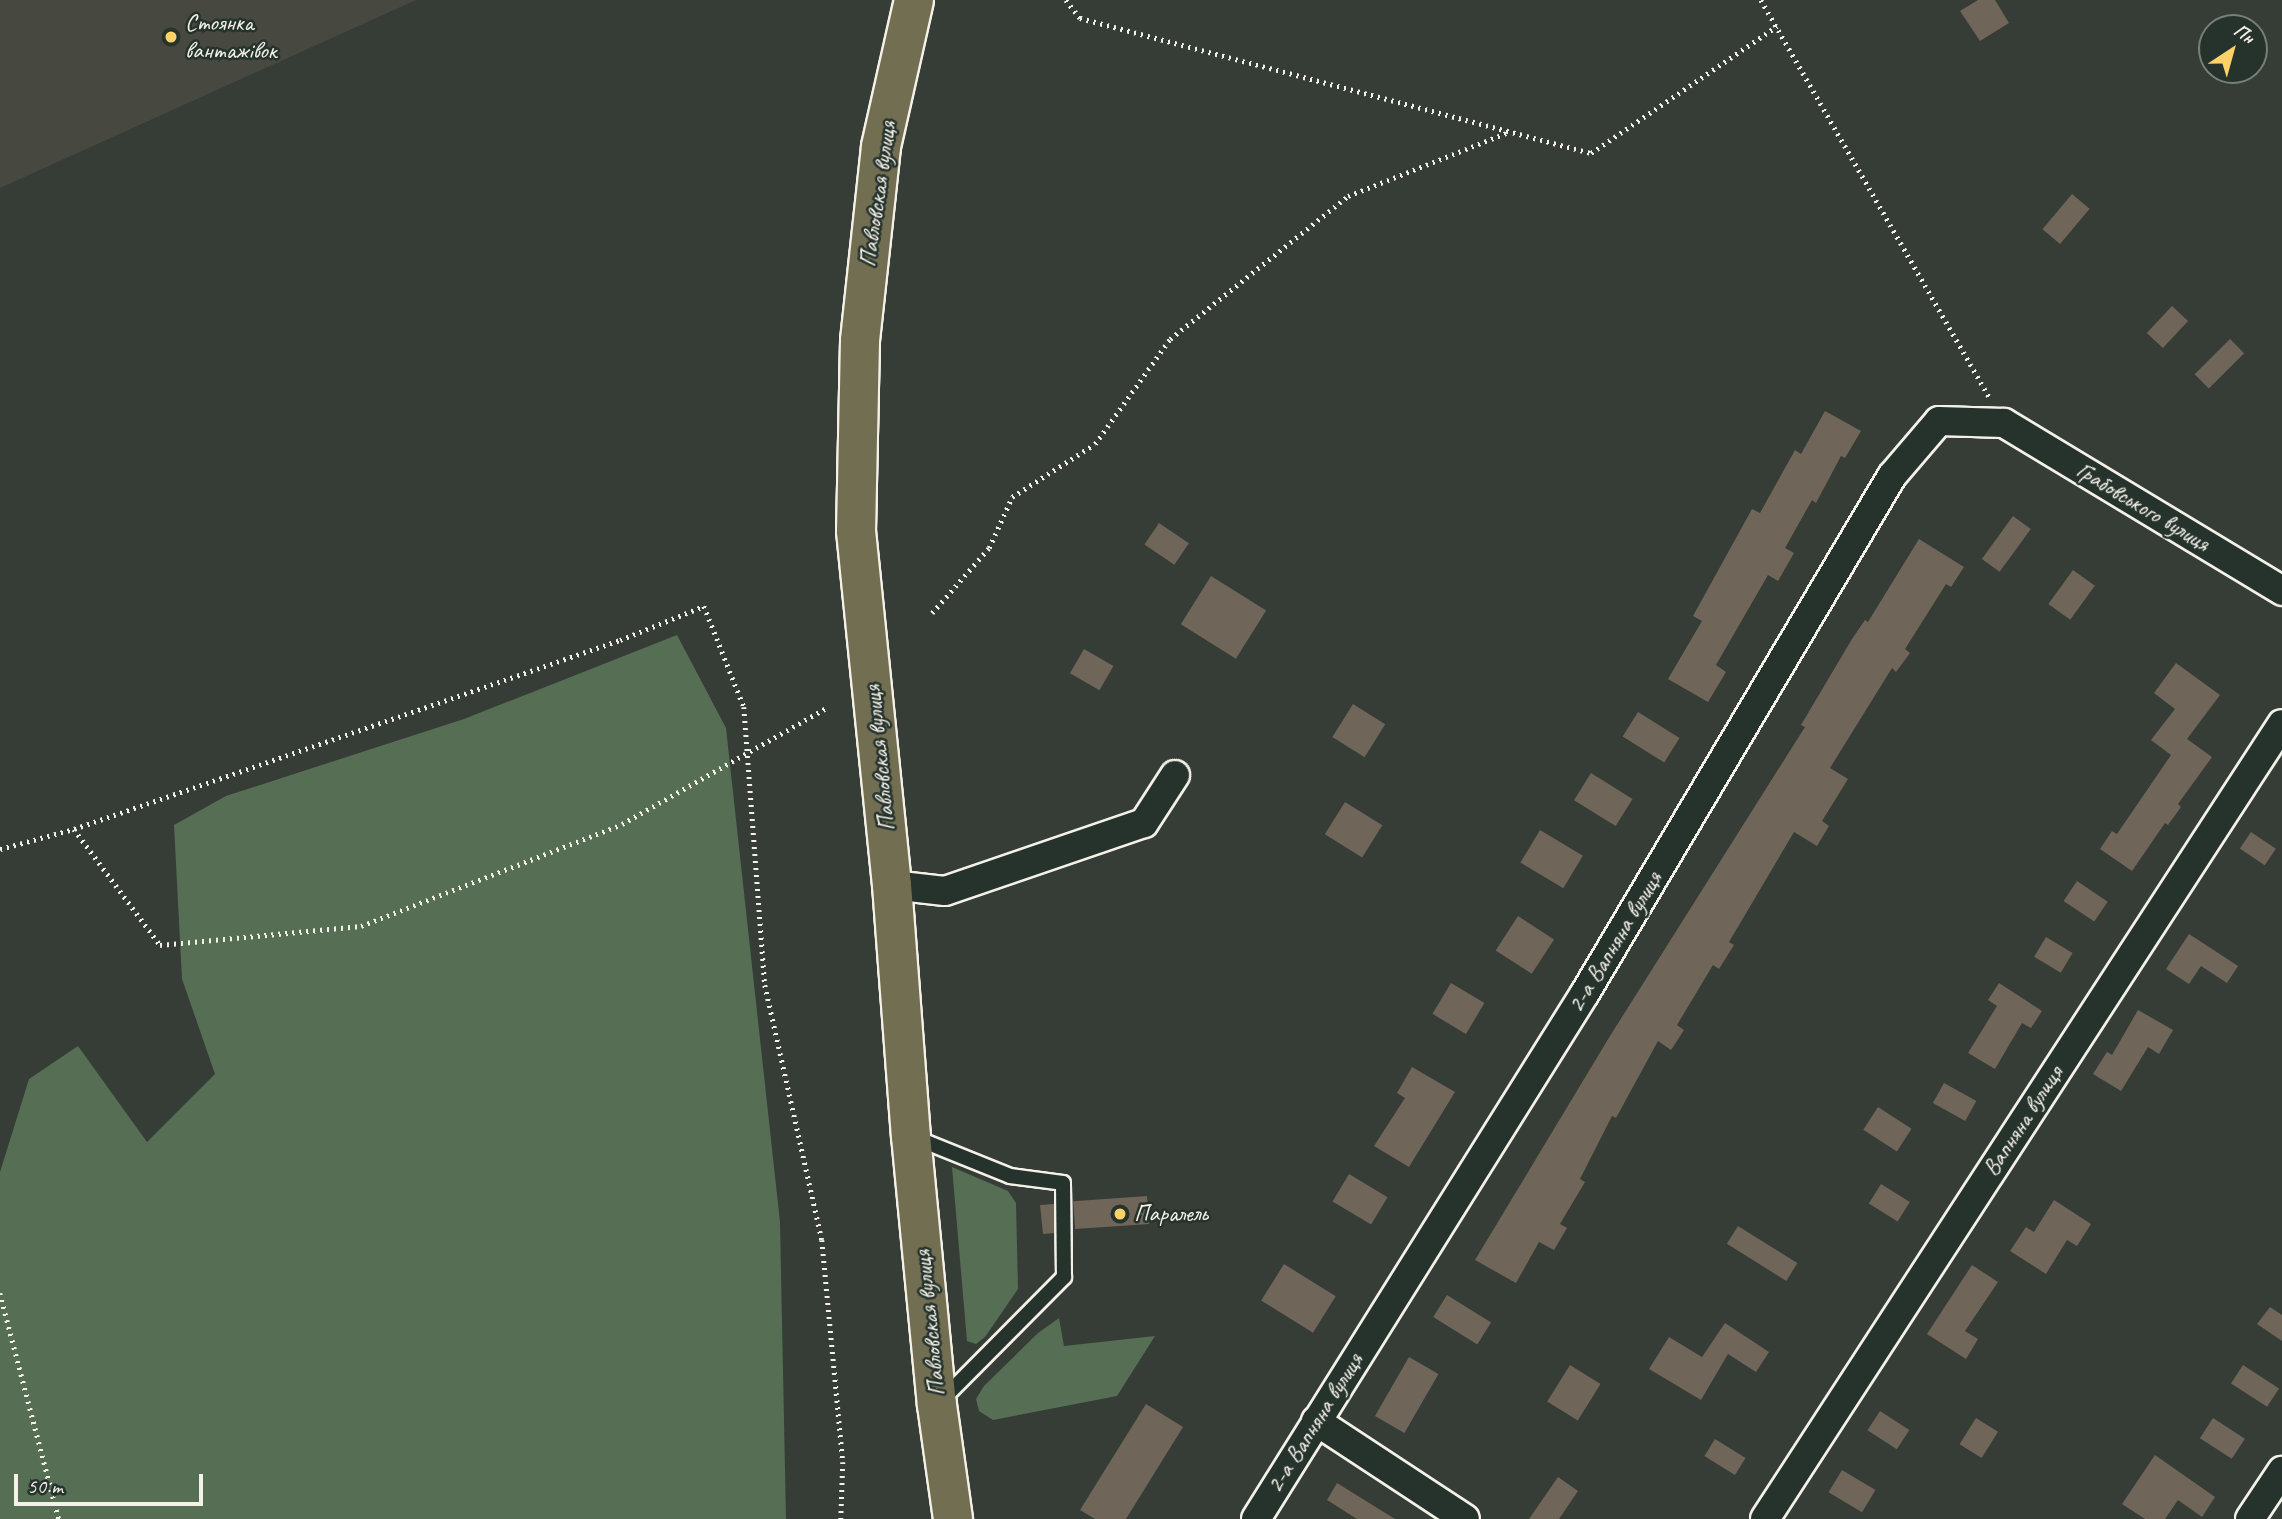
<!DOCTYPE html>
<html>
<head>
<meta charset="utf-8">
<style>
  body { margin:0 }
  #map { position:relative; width:2282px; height:1519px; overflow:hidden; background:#353d36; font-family:Caveat,sans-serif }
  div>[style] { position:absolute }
  .built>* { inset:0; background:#474940 }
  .green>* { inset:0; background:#566e54 }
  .building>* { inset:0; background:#706559; transform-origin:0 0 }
  .path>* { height:4.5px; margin-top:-2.25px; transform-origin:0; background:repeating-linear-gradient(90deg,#f4f1e8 0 2px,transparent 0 7px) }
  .roads { filter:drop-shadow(2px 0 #f4f1e8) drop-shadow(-2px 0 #f4f1e8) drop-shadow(0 2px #f4f1e8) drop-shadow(0 -2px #f4f1e8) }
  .service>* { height:14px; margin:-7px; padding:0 7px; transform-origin:7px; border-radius:7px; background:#26332d }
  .minor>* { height:28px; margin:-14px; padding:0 14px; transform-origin:14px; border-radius:14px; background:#26332d }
  .primary>* { height:38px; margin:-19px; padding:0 19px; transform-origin:19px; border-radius:19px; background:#726e52 }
  .dots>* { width:19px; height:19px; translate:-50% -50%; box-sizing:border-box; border:4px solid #26332d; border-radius:50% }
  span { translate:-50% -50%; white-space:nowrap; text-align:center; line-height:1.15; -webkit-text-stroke:5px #26332d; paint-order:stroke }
  .poi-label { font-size:24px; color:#f4f1e8 }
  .left { translate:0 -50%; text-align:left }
  .street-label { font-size:24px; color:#f4f1e8 }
  .north { position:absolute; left:2198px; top:14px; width:70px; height:70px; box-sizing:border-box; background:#26332d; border:2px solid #787f78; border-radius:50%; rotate:36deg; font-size:19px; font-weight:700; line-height:28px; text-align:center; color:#f4f1e8 }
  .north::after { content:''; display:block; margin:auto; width:24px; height:32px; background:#ffd166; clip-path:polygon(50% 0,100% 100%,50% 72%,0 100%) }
  .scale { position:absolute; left:14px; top:1474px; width:189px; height:32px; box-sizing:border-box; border:4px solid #f4f1e8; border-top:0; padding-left:9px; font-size:21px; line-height:24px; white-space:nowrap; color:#f4f1e8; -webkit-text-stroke:5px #26332d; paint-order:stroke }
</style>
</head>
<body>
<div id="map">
  <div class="built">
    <div style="clip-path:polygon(0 0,416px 0,0 188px)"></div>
  </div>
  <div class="green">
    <div style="clip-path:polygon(677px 635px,726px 728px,780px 1222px,786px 1519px,0 1519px,0 1172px,29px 1079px,78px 1046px,147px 1142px,215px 1074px,182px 979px,174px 825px,226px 796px,464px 719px)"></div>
    <div style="clip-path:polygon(952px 1167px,1008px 1191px,1016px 1203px,1018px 1289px,985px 1337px,976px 1344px,967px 1341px)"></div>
    <div style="clip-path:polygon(1059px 1318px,1064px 1346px,1155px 1336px,1117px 1396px,993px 1420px,979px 1411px,976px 1399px,984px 1386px,1038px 1333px)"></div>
  </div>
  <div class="building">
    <div style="clip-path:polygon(1978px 0,1995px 0,2009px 23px,1980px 41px,1960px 11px)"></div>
    <div style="left:2072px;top:194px;width:23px;height:46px;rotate:40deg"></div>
    <div style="left:2172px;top:306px;width:22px;height:37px;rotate:43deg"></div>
    <div style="left:2230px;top:339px;width:20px;height:50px;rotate:45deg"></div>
    <div style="clip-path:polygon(1825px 411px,1861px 431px,1845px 458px,1841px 456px,1816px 503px,1812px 500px,1785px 548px,1794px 553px,1778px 581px,1768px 575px,1716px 665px,1726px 672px,1708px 702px,1668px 679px,1702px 621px,1693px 616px,1752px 509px,1760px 513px,1795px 450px,1801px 454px)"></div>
    <div style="left:2013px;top:516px;width:22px;height:53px;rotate:36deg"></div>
    <div style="left:1159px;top:523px;width:36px;height:26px;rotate:34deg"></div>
    <div style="clip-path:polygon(1919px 539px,1964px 567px,1951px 587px,1946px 584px,1905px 649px,1910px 653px,1896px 672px,1892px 668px,1830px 768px,1848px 779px,1822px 821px,1829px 826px,1817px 846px,1794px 832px,1729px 942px,1734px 945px,1719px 969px,1713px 965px,1677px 1025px,1684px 1030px,1671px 1050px,1658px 1041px,1616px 1118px,1612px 1116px,1580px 1179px,1585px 1182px,1560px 1224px,1567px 1228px,1554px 1250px,1539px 1242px,1516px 1283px,1475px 1260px,1610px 1036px,1805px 727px,1801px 725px,1852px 639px,1865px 620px,1868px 622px)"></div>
    <div style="left:2073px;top:570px;width:27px;height:42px;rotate:36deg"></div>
    <div style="left:1211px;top:576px;width:65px;height:57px;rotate:32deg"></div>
    <div style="left:1084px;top:649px;width:34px;height:28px;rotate:30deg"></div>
    <div style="clip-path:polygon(2176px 663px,2220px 695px,2187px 739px,2212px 757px,2178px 804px,2181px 807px,2168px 825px,2165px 823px,2132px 871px,2100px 849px,2112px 831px,2117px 834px,2171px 755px,2151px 740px,2175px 709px,2154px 693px)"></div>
    <div style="left:1353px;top:704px;width:38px;height:39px;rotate:32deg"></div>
    <div style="left:1638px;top:712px;width:49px;height:29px;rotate:32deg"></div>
    <div style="left:1591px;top:773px;width:49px;height:32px;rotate:32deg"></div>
    <div style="left:1345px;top:802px;width:44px;height:38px;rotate:32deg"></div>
    <div style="left:1540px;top:830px;width:50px;height:38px;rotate:31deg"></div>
    <div style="left:2251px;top:832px;width:30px;height:20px;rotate:34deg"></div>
    <div style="left:2077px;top:881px;width:37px;height:24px;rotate:34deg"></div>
    <div style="left:1518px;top:916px;width:43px;height:41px;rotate:33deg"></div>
    <div style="clip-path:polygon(2189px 934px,2238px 966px,2227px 983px,2201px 966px,2189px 984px,2166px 969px)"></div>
    <div style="left:2046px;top:937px;width:31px;height:23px;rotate:31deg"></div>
    <div style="left:1451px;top:983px;width:39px;height:36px;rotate:31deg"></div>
    <div style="clip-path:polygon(1999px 983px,2042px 1011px,2031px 1028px,2022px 1023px,1995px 1069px,1968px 1053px,1997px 1006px,1988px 1000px)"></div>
    <div style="clip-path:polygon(2138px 1010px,2173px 1030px,2159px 1054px,2148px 1047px,2121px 1091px,2093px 1074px,2107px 1052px,2112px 1055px)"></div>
    <div style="clip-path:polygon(1412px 1067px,1455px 1092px,1409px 1167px,1374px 1146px,1405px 1098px,1397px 1093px)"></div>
    <div style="left:1944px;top:1083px;width:37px;height:23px;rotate:29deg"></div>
    <div style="left:1878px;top:1107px;width:40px;height:27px;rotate:33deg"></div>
    <div style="left:1349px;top:1174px;width:45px;height:32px;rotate:31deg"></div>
    <div style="left:1881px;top:1184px;width:34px;height:23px;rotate:32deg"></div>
    <div style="left:1147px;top:1196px;width:28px;height:74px;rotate:86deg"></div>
    <div style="clip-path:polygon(2054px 1200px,2091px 1224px,2077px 1246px,2067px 1240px,2046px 1274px,2010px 1251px,2026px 1227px,2034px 1232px)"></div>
    <div style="clip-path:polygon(1054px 1204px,1054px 1233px,1043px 1234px,1040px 1205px)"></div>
    <div style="left:1738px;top:1226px;width:70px;height:21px;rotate:32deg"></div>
    <div style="left:1284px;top:1264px;width:61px;height:43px;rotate:32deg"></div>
    <div style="clip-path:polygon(1972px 1265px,1998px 1282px,1965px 1331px,1978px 1339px,1966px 1359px,1927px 1334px)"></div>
    <div style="left:1447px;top:1295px;width:52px;height:26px;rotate:32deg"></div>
    <div style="clip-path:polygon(2270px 1307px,2282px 1315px,2282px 1341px,2257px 1324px)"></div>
    <div style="clip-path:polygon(1725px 1323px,1769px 1352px,1756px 1372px,1728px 1354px,1701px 1400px,1649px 1369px,1669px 1337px,1702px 1357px)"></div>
    <div style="left:1409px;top:1357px;width:34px;height:68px;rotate:30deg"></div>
    <div style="left:1570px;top:1365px;width:36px;height:43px;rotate:32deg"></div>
    <div style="left:2243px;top:1365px;width:43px;height:22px;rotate:33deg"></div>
    <div style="clip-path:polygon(1146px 1404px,1183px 1427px,1126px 1519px,1095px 1519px,1080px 1510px)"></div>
    <div style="left:1880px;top:1411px;width:35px;height:23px;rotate:33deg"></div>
    <div style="left:1976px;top:1418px;width:26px;height:31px;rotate:32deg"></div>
    <div style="left:2213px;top:1418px;width:38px;height:24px;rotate:33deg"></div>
    <div style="left:1715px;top:1439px;width:36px;height:20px;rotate:32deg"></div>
    <div style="clip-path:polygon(2155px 1455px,2215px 1497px,2202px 1517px,2178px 1500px,2165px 1519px,2145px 1519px,2122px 1504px)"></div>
    <div style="left:1842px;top:1470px;width:39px;height:26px;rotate:31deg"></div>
    <div style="clip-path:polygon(1558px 1477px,1578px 1491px,1559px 1519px,1529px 1519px)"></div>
    <div style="clip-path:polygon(1337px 1483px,1395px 1519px,1357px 1519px,1327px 1500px)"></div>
  </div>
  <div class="path">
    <div style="left:1066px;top:0;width:23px;rotate:52deg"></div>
    <div style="left:1080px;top:18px;width:529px;rotate:14.8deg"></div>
    <div style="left:1591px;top:153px;width:225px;rotate:-34.3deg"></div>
    <div style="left:1761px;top:0;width:459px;rotate:60.1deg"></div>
    <div style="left:932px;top:613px;width:86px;rotate:-48.8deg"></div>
    <div style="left:989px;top:548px;width:56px;rotate:-65.7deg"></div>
    <div style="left:1012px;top:497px;width:98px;rotate:-32.6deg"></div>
    <div style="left:1095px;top:444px;width:129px;rotate:-54.5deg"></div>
    <div style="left:1170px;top:339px;width:228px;rotate:-38.8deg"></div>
    <div style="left:1348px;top:196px;width:173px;rotate:-21.7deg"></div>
    <div style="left:74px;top:829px;width:578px;rotate:-19.09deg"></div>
    <div style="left:620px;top:640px;width:91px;rotate:-22deg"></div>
    <div style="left:704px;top:606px;width:109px;rotate:68.4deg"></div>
    <div style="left:744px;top:707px;width:279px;rotate:85.7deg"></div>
    <div style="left:765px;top:985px;width:261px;rotate:77.4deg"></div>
    <div style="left:822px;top:1240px;width:223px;rotate:84.6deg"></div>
    <div style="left:843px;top:1462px;width:57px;rotate:92deg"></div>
    <div style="left:0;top:849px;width:77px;rotate:-15.1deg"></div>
    <div style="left:74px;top:829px;width:144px;rotate:53.4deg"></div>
    <div style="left:160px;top:945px;width:202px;rotate:-5.4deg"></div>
    <div style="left:361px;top:926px;width:280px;rotate:-21.3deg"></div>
    <div style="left:622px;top:824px;width:235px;rotate:-29.6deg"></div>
    <div style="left:0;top:1293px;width:234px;rotate:75.4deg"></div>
  </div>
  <div class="roads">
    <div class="service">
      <div style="left:916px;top:1138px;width:101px;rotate:22deg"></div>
      <div style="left:1010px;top:1176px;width:53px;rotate:7.5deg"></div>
      <div style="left:1063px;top:1183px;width:94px;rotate:89.4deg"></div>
      <div style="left:1064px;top:1277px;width:175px;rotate:134.8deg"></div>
    </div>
    <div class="minor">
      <div style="left:892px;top:885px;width:53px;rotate:6.5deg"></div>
      <div style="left:945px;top:891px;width:210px;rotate:-18.9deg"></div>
      <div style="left:1144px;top:823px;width:57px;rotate:-57.1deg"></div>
      <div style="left:1316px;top:1421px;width:178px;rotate:33.3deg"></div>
      <div style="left:1256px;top:1519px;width:620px;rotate:-57.98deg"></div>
      <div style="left:1585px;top:993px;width:601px;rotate:-59.3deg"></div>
      <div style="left:1892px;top:476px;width:72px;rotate:-49.5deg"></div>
      <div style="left:1939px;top:421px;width:65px;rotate:1.8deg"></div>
      <div style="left:2004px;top:423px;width:325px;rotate:31.1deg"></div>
      <div style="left:1765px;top:1519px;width:948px;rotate:-56.96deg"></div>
      <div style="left:2250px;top:1519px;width:58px;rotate:-56.3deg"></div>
    </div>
    <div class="primary">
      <div style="left:914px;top:0;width:151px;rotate:102.7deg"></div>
      <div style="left:881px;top:147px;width:195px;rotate:96.2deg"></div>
      <div style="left:860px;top:341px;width:190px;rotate:91.2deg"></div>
      <div style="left:856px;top:531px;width:356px;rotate:84.2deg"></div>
      <div style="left:892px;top:885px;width:252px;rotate:85.7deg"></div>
      <div style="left:911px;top:1136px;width:270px;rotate:84.5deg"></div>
      <div style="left:937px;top:1405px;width:115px;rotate:82deg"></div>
    </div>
  </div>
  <div class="dots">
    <div style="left:171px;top:37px;background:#ffd166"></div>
    <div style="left:1120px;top:1214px;background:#ffd166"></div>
  </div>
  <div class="poi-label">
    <span class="left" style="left:185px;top:37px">Стоянка<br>вантажівок</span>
    <span class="left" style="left:1134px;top:1214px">Паралель</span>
  </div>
  <div class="street-label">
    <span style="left:878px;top:194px;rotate:-82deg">Павловская вулиця</span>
    <span style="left:2143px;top:507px;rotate:31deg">Грабовського вулиця</span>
    <span style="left:880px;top:758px;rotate:-96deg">Павловская вулиця</span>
    <span style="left:1615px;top:942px;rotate:-59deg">2-а Вапняна вулиця</span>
    <span style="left:2023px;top:1121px;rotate:-57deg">Вапняна вулиця</span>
    <span style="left:930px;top:1323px;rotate:-96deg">Павловская вулиця</span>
    <span style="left:1315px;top:1423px;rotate:-58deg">2-а Вапняна вулиця</span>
  </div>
  <div class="north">Пн</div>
  <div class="scale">50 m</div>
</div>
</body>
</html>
